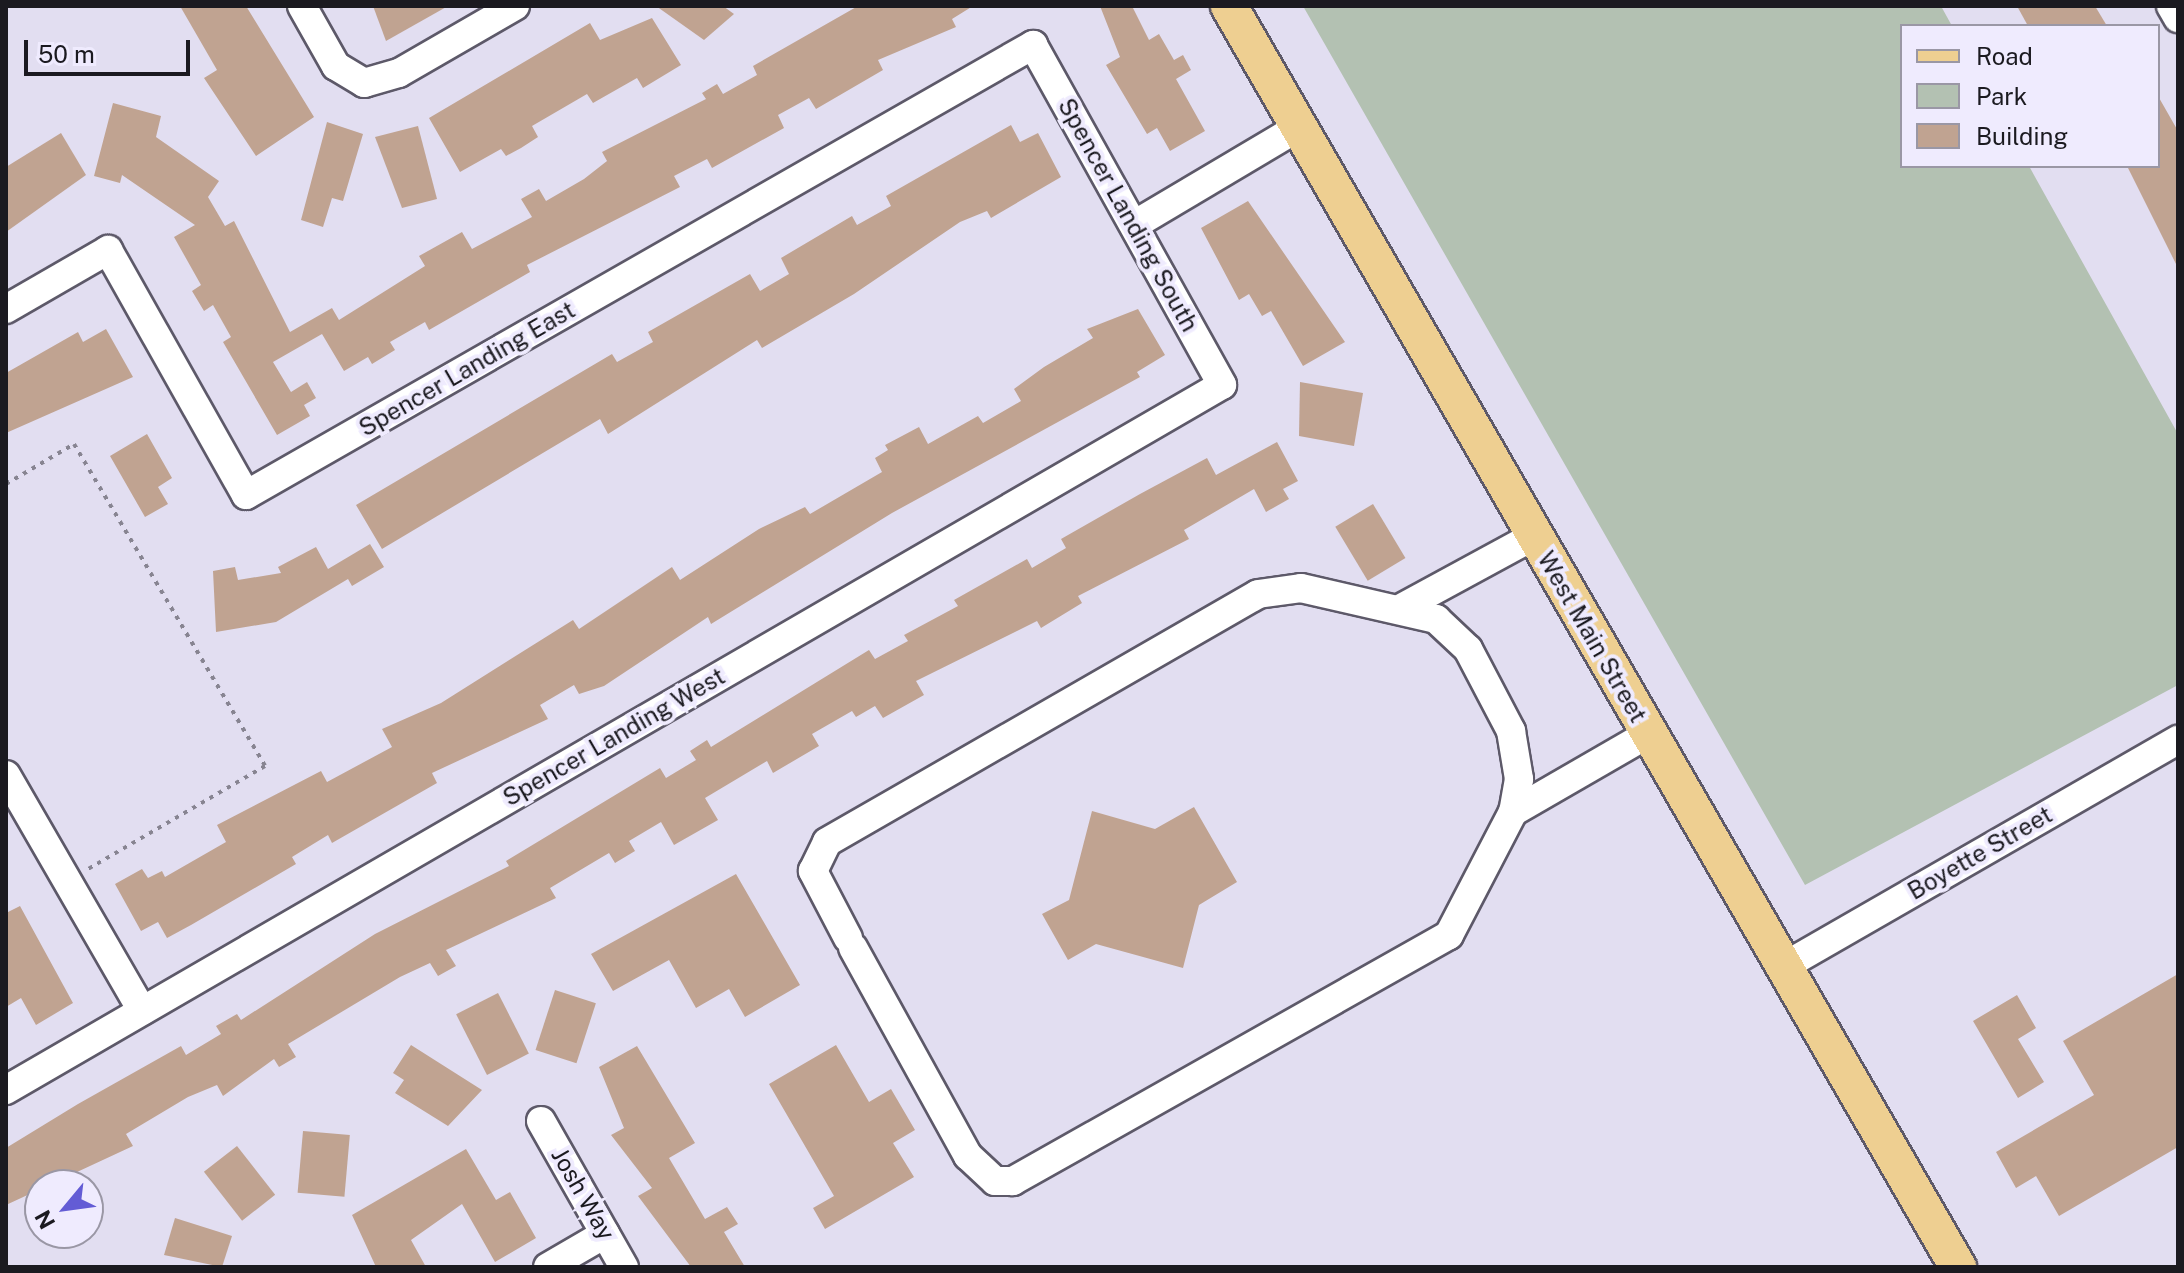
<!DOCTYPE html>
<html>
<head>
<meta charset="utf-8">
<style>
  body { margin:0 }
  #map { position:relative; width:2184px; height:1273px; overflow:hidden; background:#e2def1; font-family:"Public Sans",sans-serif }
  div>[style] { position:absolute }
  .green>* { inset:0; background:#b3c1b2 }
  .building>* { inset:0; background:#c0a391; transform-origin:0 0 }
  .path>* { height:4px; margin-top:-2px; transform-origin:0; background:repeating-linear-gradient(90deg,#878491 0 4px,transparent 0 10px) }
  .roads { filter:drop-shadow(2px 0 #5d5969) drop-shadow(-2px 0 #5d5969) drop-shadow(0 2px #5d5969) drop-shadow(0 -2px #5d5969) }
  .minor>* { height:28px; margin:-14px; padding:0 14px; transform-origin:14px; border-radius:14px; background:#fff }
  .major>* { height:36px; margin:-18px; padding:0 18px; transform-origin:18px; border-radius:18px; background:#eecf91 }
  span { translate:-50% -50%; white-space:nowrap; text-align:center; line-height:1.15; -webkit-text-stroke:8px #efebfe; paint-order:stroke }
  .street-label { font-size:24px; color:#1b1a20 }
  .frame { position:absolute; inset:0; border:8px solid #1b1a20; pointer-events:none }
  .legend { position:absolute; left:1900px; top:24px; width:260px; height:144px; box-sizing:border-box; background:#efebfe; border:2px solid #9a97a5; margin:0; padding:10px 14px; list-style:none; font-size:24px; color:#1b1a20 }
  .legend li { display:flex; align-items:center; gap:16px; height:40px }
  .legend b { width:40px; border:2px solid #9a97a5 }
  .north { position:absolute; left:24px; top:1169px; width:80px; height:80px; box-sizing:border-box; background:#efebfe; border:2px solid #9a97a5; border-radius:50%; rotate:241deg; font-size:22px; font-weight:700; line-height:32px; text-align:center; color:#1b1a20 }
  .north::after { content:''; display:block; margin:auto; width:28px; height:36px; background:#635cd5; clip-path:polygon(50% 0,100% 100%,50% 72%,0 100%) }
  .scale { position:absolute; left:24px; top:40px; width:166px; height:36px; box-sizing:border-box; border:4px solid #1b1a20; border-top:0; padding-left:10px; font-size:24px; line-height:28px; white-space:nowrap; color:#1b1a20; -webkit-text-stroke:6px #efebfe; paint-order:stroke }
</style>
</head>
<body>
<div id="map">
  <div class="green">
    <div style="clip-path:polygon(1303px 6px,1941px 6px,1952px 26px,1902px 26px,1902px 166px,2029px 166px,2178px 434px,2178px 685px,1805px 885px)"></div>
  </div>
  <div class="building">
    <div style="clip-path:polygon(180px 6px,246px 6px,314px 117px,256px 156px,204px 78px,217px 70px)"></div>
    <div style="clip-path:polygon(373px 6px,448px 6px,386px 41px)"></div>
    <div style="clip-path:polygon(656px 6px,723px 6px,734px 14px,704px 40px)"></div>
    <div style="clip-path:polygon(858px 6px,973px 6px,952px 19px,956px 27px,878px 60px,883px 70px,816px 109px,809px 98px,778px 115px,784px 128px,712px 168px,707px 159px,674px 176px,680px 187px,527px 265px,530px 272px,429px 330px,425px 322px,390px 342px,395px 350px,372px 364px,368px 357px,344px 371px,322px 334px,273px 362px,291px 392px,307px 382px,316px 398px,304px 405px,310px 416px,277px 435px,223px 342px,231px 337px,213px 305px,204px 311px,192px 291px,201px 285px,174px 237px,195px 225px,122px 175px,120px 183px,94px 176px,113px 103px,161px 116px,156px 137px,219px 181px,208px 197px,225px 226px,234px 221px,290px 332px,332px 308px,339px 320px,425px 266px,419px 256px,462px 232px,472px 249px,532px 217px,521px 199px,539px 189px,546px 201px,584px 179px,607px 161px,602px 152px,706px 99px,702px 93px,717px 84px,723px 94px,757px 75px,753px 66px)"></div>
    <div style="clip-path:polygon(1100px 6px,1132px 6px,1149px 40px,1159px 34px,1174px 60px,1183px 55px,1191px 70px,1176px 79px,1205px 131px,1170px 151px,1157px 128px,1147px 134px,1106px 65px,1120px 57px)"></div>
    <div style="clip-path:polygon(2017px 6px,2095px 6px,2107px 26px,2028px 26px)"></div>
    <div style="clip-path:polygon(652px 18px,681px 65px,643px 88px,637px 78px,593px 103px,587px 94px,532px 126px,538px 137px,521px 148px,506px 156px,501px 149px,460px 172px,429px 118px,590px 23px,600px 40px)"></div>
    <div style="clip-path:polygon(2158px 96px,2178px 131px,2178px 268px,2127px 166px,2158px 166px)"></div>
    <div style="clip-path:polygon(327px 122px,363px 134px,343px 201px,332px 198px,323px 227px,301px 220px)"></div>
    <div style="clip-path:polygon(1011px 125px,1020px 142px,1038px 133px,1061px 177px,991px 218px,987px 211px,960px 222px,854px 294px,762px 348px,757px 340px,608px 434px,600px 419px,382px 549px,356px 505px,612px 354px,617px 362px,653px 342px,648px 332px,750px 274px,760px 291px,789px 274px,781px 258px,852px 216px,857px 225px,891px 206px,886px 196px)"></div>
    <div style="clip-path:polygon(418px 126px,437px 199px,402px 208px,375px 137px)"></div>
    <div style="clip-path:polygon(61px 133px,86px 175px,6px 232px,6px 167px)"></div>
    <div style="clip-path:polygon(1248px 201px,1345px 342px,1303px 366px,1271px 311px,1262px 316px,1249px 294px,1239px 300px,1201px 228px)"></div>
    <div style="clip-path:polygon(1138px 309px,1165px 355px,1137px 372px,1140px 377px,892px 513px,711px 624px,708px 617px,604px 686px,579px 694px,574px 685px,540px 705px,548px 719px,432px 773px,437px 783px,332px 843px,328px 835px,292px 857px,296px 864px,191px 925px,167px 938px,158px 922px,141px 931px,115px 884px,142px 869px,148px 878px,162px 871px,165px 877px,226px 842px,217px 825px,321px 771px,327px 782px,392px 747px,382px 729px,441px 703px,573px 620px,579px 629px,672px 567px,680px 580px,759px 529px,805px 507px,810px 514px,882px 472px,875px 458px,888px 450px,885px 445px,919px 427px,928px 444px,978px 416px,983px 423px,1021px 401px,1014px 389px,1044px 367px,1093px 338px,1087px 329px)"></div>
    <div style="clip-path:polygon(106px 329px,133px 377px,6px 433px,6px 373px,78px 332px,83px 342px)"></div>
    <div style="clip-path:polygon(1300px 382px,1363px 393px,1354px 446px,1299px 436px)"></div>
    <div style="clip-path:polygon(147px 434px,172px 478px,158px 487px,168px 504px,145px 517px,110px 456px)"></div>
    <div style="clip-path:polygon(1277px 442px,1298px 481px,1283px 489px,1289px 499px,1266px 512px,1254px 489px,1184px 530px,1189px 539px,1078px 596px,1082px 603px,1041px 628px,1037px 621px,916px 681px,924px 695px,883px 718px,875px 706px,856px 717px,852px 711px,812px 734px,819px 746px,773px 773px,767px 761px,705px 798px,718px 820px,674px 845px,661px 822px,629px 841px,635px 851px,615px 863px,609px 853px,550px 888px,556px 898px,446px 950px,456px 966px,438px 976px,430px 963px,400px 977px,288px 1044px,296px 1057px,279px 1067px,274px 1059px,223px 1096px,217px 1085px,188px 1097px,126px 1134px,133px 1146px,6px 1205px,6px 1148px,78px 1104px,181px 1046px,186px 1055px,221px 1034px,216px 1026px,237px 1014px,241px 1020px,375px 934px,509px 866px,506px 861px,660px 768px,666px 778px,696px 760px,690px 751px,707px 740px,711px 747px,869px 650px,875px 659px,908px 641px,904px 635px,958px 606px,954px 600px,1027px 559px,1032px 568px,1066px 548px,1061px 539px,1140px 494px,1207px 458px,1216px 475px)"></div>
    <div style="left:1373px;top:504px;width:63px;height:44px;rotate:59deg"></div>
    <div style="clip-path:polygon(370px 544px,384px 567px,352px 586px,348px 579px,276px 622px,216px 632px,213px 571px,235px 567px,238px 580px,281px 573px,278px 567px,316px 547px,328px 569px)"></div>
    <div style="clip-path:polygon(1194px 807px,1237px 882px,1199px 905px,1183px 968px,1096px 944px,1068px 960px,1042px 914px,1069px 900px,1092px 811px,1155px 829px)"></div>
    <div style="clip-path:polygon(736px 874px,800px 985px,745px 1017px,729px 989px,696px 1008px,669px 960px,613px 991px,591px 954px)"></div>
    <div style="clip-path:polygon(20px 906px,73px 1003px,36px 1025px,21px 998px,6px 1007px,6px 913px)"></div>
    <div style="clip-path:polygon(2178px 974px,2178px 1147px,2059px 1216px,2036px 1176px,2016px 1188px,1996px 1152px,2094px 1095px,2063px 1041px)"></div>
    <div style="left:555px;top:990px;width:43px;height:63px;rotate:18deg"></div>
    <div style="left:498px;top:993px;width:68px;height:47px;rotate:63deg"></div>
    <div style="clip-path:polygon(2017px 995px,2036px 1028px,2018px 1039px,2044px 1082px,2018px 1098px,1973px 1021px)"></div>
    <div style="clip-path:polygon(411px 1045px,482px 1090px,448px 1126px,395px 1093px,404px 1080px,393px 1073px)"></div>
    <div style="clip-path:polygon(836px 1045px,869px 1102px,891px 1089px,915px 1130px,893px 1143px,914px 1177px,825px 1229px,813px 1208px,834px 1196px,769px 1084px)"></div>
    <div style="clip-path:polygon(637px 1046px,695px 1143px,669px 1158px,705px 1219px,727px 1207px,738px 1224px,724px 1232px,745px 1267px,691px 1267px,638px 1196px,652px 1188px,611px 1135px,624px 1128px,599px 1067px)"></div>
    <div style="left:303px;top:1131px;width:47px;height:62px;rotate:5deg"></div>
    <div style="left:237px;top:1146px;width:62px;height:42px;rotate:52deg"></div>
    <div style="clip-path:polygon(466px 1149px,496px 1200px,510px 1192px,536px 1238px,495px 1262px,462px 1204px,411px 1240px,426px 1267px,376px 1267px,352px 1215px)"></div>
    <div style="clip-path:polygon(175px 1218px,232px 1236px,222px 1267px,164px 1255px)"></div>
  </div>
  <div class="path">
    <div style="left:6px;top:484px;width:79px;rotate:-30.5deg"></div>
    <div style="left:74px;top:444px;width:374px;rotate:59.3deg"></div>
    <div style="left:265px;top:766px;width:205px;rotate:149.8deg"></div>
  </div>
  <div class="roads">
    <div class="minor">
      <div style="left:302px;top:6px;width:69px;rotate:60.5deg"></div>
      <div style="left:336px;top:66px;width:33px;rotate:31deg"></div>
      <div style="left:364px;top:83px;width:36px;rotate:-16deg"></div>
      <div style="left:399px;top:73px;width:134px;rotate:-30deg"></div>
      <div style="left:2171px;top:6px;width:14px;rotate:60deg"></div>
      <div style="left:1134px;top:225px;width:192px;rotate:-30.7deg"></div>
      <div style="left:6px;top:309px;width:118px;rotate:-30deg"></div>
      <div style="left:108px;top:250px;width:281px;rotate:60.6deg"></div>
      <div style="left:246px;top:495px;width:907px;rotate:-29.76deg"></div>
      <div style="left:1033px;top:45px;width:389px;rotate:60.9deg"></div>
      <div style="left:1222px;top:385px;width:1406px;rotate:149.9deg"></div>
      <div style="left:1403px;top:607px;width:149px;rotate:-28.5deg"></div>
      <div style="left:6px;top:775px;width:272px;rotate:60deg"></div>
      <div style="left:1513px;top:812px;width:156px;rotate:-30deg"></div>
      <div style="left:848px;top:938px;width:76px;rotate:-117.6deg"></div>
      <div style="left:813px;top:871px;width:32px;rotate:-64deg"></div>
      <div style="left:827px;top:842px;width:497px;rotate:-29.9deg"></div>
      <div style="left:1258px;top:594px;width:43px;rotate:-7.9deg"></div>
      <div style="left:1301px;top:588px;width:139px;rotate:12.9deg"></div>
      <div style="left:1436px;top:619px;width:44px;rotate:43.2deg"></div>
      <div style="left:1468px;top:649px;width:93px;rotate:62.3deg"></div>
      <div style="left:1511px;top:731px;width:49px;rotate:80.5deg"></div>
      <div style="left:1519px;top:779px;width:34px;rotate:100deg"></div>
      <div style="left:1513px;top:812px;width:139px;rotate:117.5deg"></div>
      <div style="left:1449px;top:935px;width:501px;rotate:150.57deg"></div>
      <div style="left:1013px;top:1181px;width:18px;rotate:180deg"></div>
      <div style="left:995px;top:1181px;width:37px;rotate:-137deg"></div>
      <div style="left:968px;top:1156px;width:238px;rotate:-118.9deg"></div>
      <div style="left:1783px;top:967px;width:456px;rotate:-29.9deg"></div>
      <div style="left:541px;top:1121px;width:168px;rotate:60.4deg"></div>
      <div style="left:548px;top:1267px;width:66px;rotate:-30.1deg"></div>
    </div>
    <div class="major">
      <div style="left:1229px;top:6px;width:1457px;rotate:59.97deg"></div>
    </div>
  </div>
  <div class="street-label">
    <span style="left:1128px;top:215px;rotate:61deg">Spencer Landing South</span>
    <span style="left:467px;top:369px;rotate:-30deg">Spencer Landing East</span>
    <span style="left:1592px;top:637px;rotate:60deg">West Main Street</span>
    <span style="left:614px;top:737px;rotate:-30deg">Spencer Landing West</span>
    <span style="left:1980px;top:853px;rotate:-30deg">Boyette Street</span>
    <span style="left:583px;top:1194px;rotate:60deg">Josh Way</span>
  </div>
  <div class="frame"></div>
  <ul class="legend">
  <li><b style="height:10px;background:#eecf91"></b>Road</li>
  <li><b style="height:22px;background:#b3c1b2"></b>Park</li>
  <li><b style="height:22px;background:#c0a391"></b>Building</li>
  </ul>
  <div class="north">N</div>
  <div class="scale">50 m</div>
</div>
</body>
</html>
